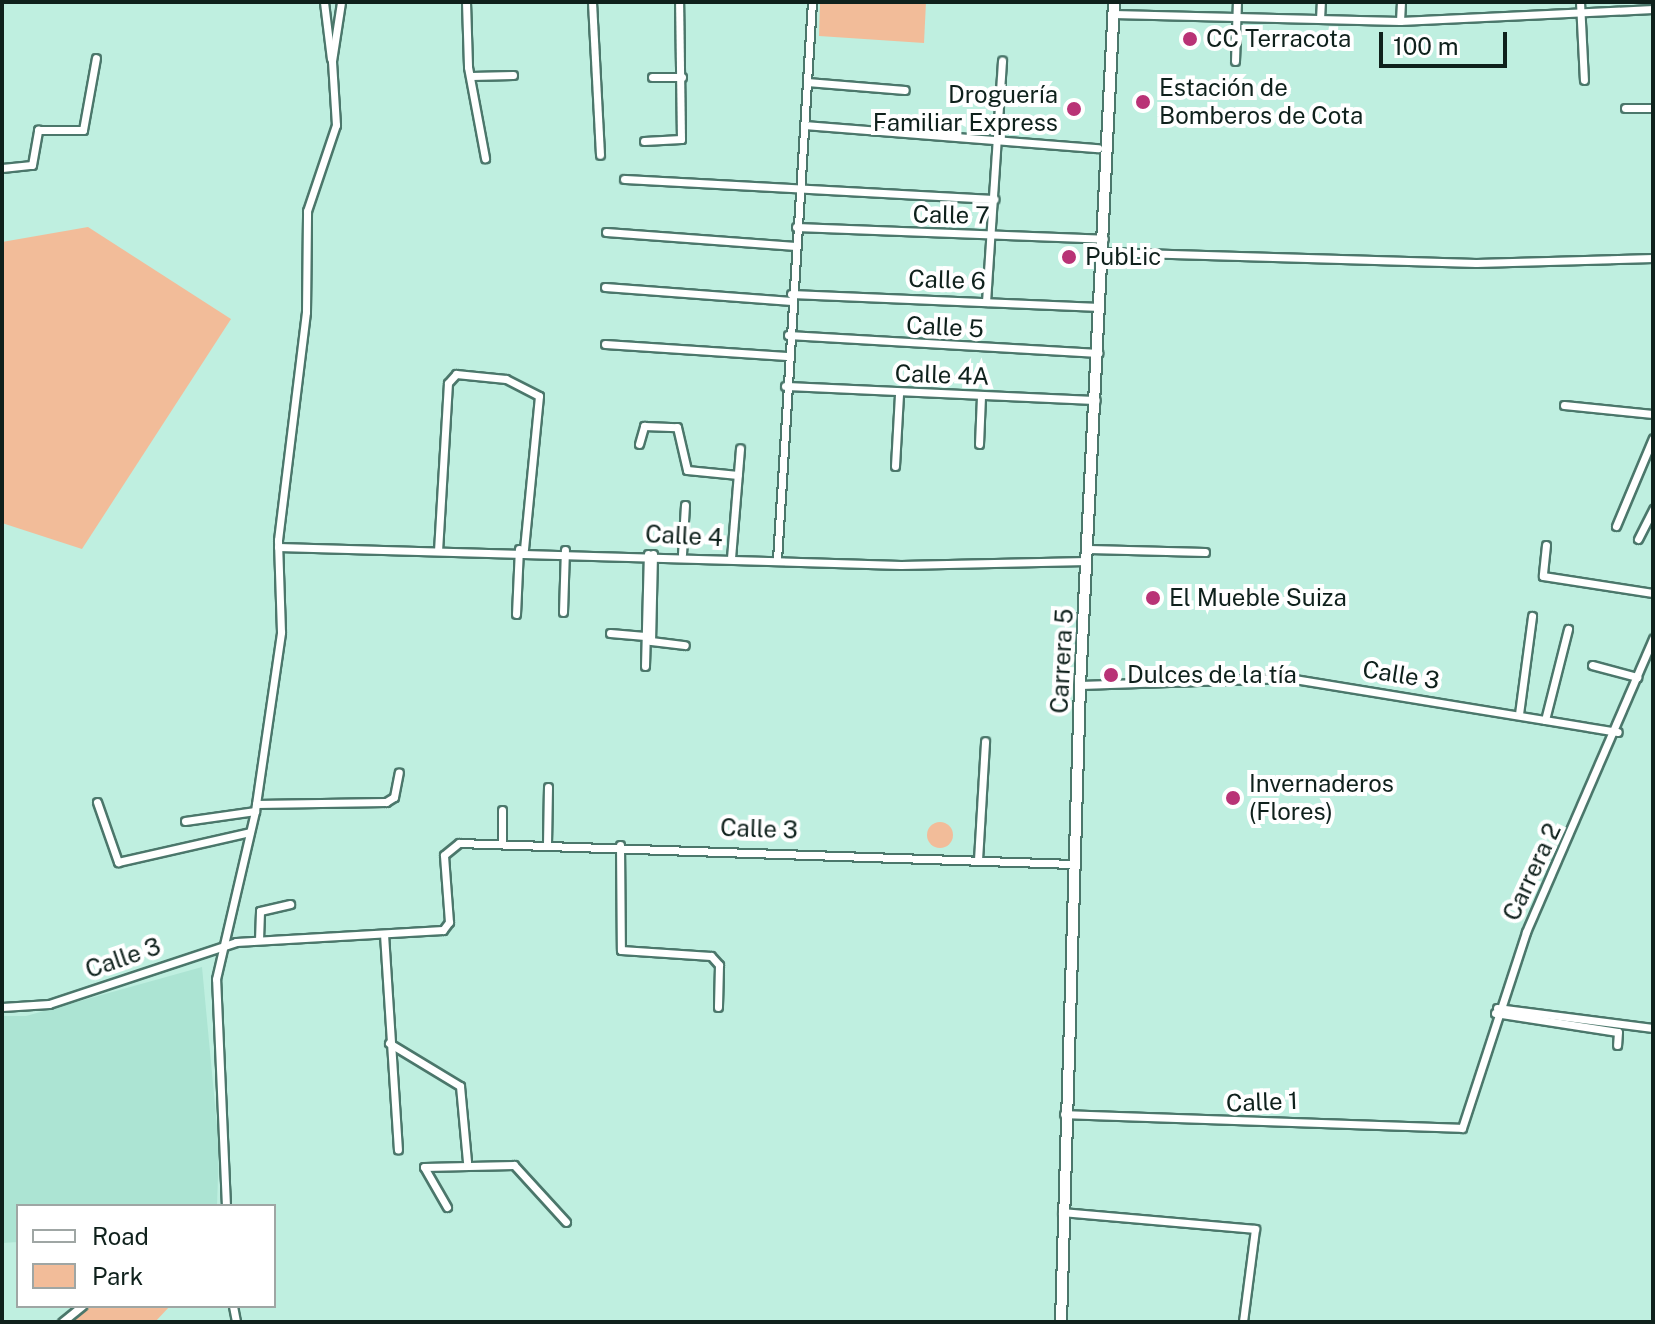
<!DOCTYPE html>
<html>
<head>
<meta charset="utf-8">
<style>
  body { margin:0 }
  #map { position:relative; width:1655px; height:1324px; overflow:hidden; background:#bfefe0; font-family:"Public Sans",sans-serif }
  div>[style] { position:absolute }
  .built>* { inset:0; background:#ace4d3 }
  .green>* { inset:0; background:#f2bc99 }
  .round { border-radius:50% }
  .roads { filter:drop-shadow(2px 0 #4b776b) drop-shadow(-2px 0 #4b776b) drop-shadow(0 2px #4b776b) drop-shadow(0 -2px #4b776b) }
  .street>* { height:7px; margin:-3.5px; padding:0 3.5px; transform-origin:3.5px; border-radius:3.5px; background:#fff }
  .secondary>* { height:10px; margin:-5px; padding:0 5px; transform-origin:5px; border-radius:5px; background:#fff }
  .dots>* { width:22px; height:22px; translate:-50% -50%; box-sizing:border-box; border:4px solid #fff; border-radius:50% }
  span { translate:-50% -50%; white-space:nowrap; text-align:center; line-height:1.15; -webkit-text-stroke:8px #fff; paint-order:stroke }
  .poi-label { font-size:24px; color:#0f211c }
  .left { translate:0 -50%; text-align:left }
  .right { translate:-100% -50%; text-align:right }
  .street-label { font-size:24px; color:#0f211c }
  .frame { position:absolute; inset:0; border:4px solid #0f211c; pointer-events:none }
  .legend { position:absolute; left:16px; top:1204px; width:260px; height:104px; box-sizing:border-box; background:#fff; border:2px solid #9fa6a4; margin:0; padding:10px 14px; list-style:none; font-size:24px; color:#0f211c }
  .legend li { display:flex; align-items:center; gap:16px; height:40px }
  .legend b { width:40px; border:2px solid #9fa6a4 }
  .scale { position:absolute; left:1379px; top:32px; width:128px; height:36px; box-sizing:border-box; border:4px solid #0f211c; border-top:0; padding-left:10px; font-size:24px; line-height:28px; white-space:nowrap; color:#0f211c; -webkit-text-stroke:6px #fff; paint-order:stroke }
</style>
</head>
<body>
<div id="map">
  <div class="built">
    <div style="clip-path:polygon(202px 967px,219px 1147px,217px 1206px,18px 1206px,18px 1242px,2px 1243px,2px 1016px,26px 1016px)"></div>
  </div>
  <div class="green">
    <div style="clip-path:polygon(820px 2px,926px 2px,924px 43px,819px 36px)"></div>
    <div style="clip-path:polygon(88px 227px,231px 319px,82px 549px,2px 523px,2px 242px)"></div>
    <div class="round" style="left:927px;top:822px;width:26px;height:26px"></div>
    <div style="clip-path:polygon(91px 1306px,170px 1306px,155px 1322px,72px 1322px)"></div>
  </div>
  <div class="roads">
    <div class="street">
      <div style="left:324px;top:2px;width:57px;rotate:83deg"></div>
      <div style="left:466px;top:2px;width:65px;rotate:88.2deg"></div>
      <div style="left:468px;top:67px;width:93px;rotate:79.4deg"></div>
      <div style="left:592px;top:2px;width:153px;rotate:87deg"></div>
      <div style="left:1580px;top:2px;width:78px;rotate:87.1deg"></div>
      <div style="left:1113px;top:14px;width:287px;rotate:1.4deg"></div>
      <div style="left:1400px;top:21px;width:253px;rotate:-2.7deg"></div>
      <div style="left:1320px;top:19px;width:17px;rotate:-87deg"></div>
      <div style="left:1400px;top:21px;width:19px;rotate:-87deg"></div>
      <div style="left:1235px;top:61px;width:59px;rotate:-88.1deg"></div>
      <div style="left:471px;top:76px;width:42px;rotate:-1.4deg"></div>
      <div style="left:652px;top:77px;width:30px"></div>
      <div style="left:807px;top:82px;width:98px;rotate:4.7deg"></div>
      <div style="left:1625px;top:108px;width:28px"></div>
      <div style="left:804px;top:125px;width:295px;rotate:4.5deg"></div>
      <div style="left:644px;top:141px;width:37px;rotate:-3deg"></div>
      <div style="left:681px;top:139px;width:137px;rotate:-90.8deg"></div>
      <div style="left:2px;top:168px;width:30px;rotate:-6deg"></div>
      <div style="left:32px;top:165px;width:36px;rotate:-80deg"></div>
      <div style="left:38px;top:130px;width:45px"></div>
      <div style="left:83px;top:130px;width:73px;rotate:-79.8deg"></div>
      <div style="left:624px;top:179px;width:371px;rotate:3.1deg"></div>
      <div style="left:796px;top:227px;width:308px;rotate:2.2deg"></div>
      <div style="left:606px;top:232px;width:190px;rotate:4.2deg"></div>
      <div style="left:1104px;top:252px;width:372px;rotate:1.7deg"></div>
      <div style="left:1476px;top:263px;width:177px;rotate:-1.6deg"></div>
      <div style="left:605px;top:287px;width:187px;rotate:4.3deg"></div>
      <div style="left:791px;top:294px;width:309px;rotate:2.4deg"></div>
      <div style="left:986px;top:302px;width:242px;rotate:-86.2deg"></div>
      <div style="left:788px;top:335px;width:311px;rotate:3.3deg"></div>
      <div style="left:605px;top:344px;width:182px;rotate:3.8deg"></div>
      <div style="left:785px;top:386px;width:311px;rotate:2.6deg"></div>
      <div style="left:1564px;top:405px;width:89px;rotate:5.8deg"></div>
      <div style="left:639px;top:444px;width:19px;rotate:-74deg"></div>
      <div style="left:644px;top:426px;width:33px;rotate:2deg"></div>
      <div style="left:677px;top:427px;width:44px;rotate:76.9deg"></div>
      <div style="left:687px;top:470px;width:51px;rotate:5.6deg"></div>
      <div style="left:979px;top:444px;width:48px;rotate:-87.6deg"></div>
      <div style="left:895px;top:466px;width:72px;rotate:-86.8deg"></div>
      <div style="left:1616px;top:526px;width:95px;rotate:-67.2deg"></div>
      <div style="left:1638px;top:539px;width:34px;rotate:-63deg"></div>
      <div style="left:1546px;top:545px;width:31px;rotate:96deg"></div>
      <div style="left:1543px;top:576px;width:111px;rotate:8.8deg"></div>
      <div style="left:278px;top:547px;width:623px;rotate:1.65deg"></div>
      <div style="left:901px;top:565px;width:186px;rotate:-1.2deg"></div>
      <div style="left:1089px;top:549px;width:116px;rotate:1.5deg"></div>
      <div style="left:438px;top:551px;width:168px;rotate:-86.6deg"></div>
      <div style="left:448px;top:383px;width:12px;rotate:-48deg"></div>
      <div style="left:456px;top:374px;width:50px;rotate:5.7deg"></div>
      <div style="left:506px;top:379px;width:37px;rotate:27deg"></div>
      <div style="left:539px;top:396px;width:154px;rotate:95.6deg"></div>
      <div style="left:653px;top:554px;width:87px;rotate:91.3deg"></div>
      <div style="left:651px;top:641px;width:34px;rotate:7deg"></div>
      <div style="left:682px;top:554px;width:49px;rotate:-86.5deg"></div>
      <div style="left:731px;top:558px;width:110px;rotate:-85.3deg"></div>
      <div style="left:777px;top:560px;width:559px;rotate:-86.41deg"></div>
      <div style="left:563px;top:612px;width:62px;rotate:-88.2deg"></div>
      <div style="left:516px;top:614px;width:65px;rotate:-87.4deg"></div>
      <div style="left:610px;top:633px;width:35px;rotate:5deg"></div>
      <div style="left:1592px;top:665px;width:47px;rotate:14.9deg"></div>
      <div style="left:645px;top:666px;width:112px;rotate:-88.5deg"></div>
      <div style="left:1080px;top:685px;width:208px;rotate:-1.9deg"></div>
      <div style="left:1288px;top:678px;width:334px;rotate:9.3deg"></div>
      <div style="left:1519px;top:714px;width:99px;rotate:-82.4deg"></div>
      <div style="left:1545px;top:720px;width:94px;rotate:-75.8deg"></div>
      <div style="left:97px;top:802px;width:64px;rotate:70.7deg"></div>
      <div style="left:118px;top:862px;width:135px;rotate:-12.8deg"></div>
      <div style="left:256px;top:804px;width:130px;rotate:-0.9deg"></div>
      <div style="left:386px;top:802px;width:9px;rotate:-32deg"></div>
      <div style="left:394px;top:797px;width:25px;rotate:-79deg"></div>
      <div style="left:502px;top:810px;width:34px;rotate:90deg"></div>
      <div style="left:185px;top:821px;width:71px;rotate:-8.1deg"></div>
      <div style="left:547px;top:844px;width:57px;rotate:-89deg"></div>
      <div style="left:620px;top:845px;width:105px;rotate:89.5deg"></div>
      <div style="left:621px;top:950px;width:90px;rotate:3.8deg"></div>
      <div style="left:711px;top:956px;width:12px;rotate:48deg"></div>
      <div style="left:719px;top:965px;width:42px;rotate:91.4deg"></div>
      <div style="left:978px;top:860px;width:119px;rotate:-86.6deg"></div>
      <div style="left:384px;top:934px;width:216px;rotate:86.3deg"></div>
      <div style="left:259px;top:940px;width:29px;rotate:-88deg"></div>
      <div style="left:260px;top:911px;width:31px;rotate:-13deg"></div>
      <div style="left:2px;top:1007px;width:47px;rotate:-3.7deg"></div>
      <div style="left:49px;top:1004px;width:197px;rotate:-18.3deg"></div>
      <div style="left:236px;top:942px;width:207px;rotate:-3.3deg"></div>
      <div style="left:443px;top:930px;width:10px;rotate:-53deg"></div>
      <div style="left:449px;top:922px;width:67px;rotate:-94.3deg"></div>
      <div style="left:444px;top:855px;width:19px;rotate:-39deg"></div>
      <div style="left:459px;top:843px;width:614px;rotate:1.96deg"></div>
      <div style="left:1497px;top:1008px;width:157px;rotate:7.3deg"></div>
      <div style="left:1495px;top:1013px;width:124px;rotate:8.8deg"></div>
      <div style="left:1618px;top:1032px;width:13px;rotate:94deg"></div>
      <div style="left:389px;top:1043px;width:83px;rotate:31.2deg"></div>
      <div style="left:460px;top:1086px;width:76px;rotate:84.7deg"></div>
      <div style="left:1064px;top:1114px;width:398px;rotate:2deg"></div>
      <div style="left:1462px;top:1128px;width:206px;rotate:-71.9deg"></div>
      <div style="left:1526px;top:932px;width:320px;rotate:-66.6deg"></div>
      <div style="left:226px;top:1206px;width:227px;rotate:-92.5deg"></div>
      <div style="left:216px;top:979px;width:172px;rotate:-76.9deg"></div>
      <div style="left:255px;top:811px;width:181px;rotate:-81.7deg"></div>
      <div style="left:281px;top:632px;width:92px;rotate:-91.9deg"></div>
      <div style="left:278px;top:540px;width:230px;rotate:-83deg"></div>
      <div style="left:306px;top:312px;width:101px;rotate:-89.4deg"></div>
      <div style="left:307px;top:211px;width:91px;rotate:-71.4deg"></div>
      <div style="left:336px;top:125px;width:64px;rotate:-93.6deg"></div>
      <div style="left:332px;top:61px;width:60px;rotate:-81.3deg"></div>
      <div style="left:447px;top:1207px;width:46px;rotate:-119.9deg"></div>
      <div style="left:424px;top:1167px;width:90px;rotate:-1.3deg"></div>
      <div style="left:514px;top:1165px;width:77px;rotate:47.6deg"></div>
      <div style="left:1062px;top:1212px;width:194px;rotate:5deg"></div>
      <div style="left:1255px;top:1229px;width:94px;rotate:97.4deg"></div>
      <div style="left:233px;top:1306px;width:16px;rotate:79deg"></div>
      <div style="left:62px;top:1322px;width:26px;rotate:-39deg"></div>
    </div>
    <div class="secondary">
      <div style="left:1061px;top:1322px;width:637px;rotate:-88.29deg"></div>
      <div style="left:1080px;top:685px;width:684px;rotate:-87.15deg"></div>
    </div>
  </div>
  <div class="dots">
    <div style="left:1190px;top:39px;background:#b93376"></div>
    <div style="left:1143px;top:102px;background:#b93376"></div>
    <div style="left:1074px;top:109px;background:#b93376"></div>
    <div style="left:1069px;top:257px;background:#b93376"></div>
    <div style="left:1153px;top:598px;background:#b93376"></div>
    <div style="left:1111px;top:675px;background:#b93376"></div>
    <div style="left:1233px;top:798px;background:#b93376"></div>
  </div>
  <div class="poi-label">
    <span class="left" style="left:1206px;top:39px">CC Terracota</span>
    <span class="left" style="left:1159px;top:102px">Estación de<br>Bomberos de Cota</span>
    <span class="right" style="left:1058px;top:109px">Droguería<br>Familiar Express</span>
    <span class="left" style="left:1085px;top:257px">PubLic</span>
    <span class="left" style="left:1169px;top:598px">El Mueble Suiza</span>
    <span class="left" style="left:1127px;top:675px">Dulces de la tía</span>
    <span class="left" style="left:1249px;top:798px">Invernaderos<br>(Flores)</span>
  </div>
  <div class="street-label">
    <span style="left:951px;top:215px;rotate:1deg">Calle 7</span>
    <span style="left:947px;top:280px;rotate:2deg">Calle 6</span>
    <span style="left:945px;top:327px;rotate:3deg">Calle 5</span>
    <span style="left:942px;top:375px;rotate:2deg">Calle 4A</span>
    <span style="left:684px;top:536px;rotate:3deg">Calle 4</span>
    <span style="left:1062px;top:661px;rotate:-87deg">Carrera 5</span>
    <span style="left:1401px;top:675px;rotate:9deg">Calle 3</span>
    <span style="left:759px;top:829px;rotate:2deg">Calle 3</span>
    <span style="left:1532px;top:872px;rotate:-65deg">Carrera 2</span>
    <span style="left:123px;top:958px;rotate:-19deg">Calle 3</span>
    <span style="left:1262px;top:1102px;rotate:-2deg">Calle 1</span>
  </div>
  <div class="frame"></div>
  <ul class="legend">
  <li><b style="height:10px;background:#fff"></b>Road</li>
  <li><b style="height:22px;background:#f2bc99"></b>Park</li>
  </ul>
  <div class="scale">100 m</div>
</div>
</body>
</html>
